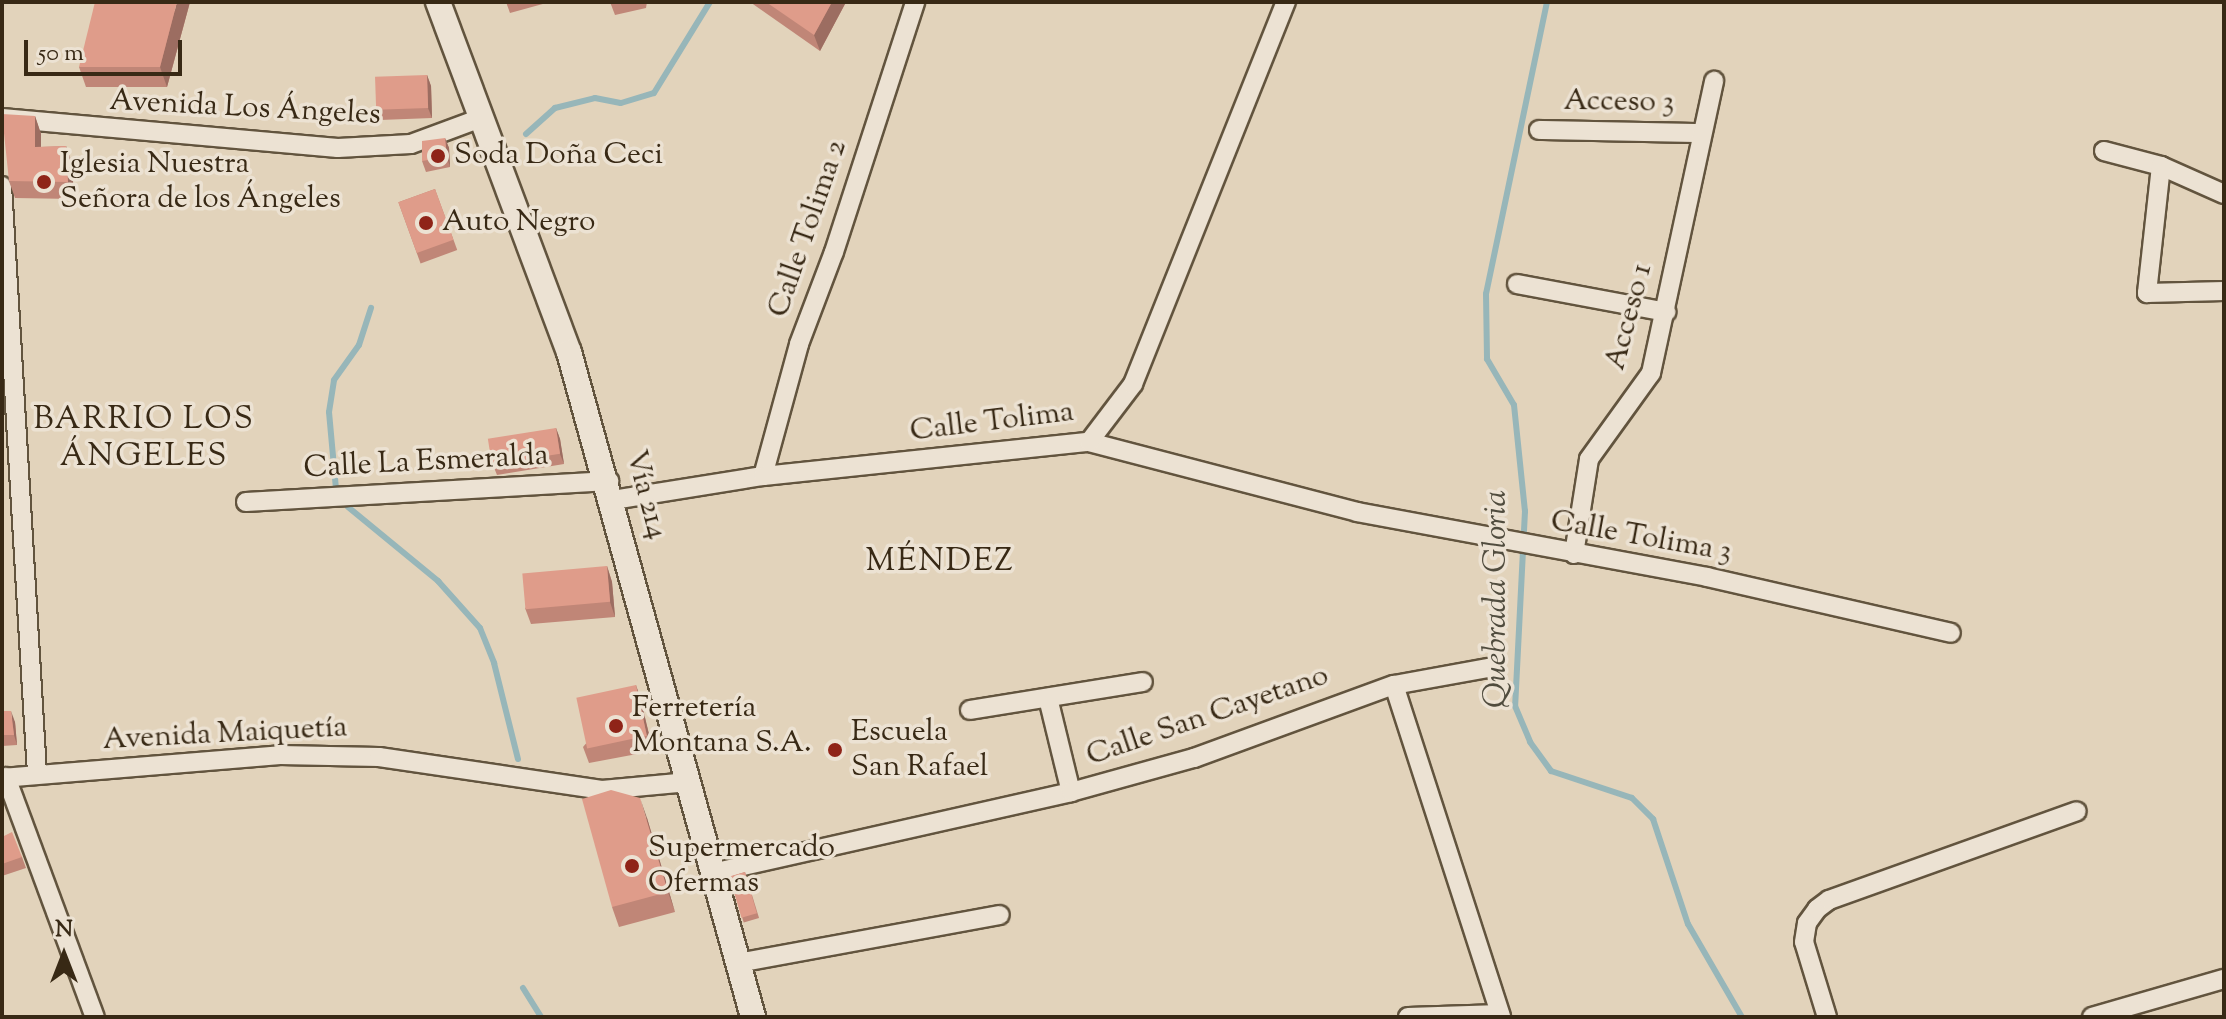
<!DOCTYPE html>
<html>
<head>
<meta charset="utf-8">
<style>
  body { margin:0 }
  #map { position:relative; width:2226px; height:1019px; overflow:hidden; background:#e2d3bb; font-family:"Sorts Mill Goudy",serif }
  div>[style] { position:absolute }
  .stream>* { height:6px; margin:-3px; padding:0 3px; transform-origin:3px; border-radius:3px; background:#97b6b9 }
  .roads { filter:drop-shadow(2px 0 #62543e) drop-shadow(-2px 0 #62543e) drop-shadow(0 2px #62543e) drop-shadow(0 -2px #62543e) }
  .minor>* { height:18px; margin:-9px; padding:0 9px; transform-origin:9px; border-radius:9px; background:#ece2d3 }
  .secondary>* { height:24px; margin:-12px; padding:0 12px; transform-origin:12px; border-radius:12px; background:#ece2d3 }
  .wall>* { inset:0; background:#c08677; transform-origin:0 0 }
  .shaded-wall>* { inset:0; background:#9c6d61 }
  .building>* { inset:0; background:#df9c8a; transform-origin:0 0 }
  .dots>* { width:22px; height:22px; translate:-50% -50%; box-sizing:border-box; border:4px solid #ece2d3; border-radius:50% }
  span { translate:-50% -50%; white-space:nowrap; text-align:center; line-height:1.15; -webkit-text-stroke:7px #ece2d3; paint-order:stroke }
  .street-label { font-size:30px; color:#382915 }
  .poi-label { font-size:30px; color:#382915 }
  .left { translate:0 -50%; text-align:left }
  .neighbourhood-label { font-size:32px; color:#382915; letter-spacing:2px }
  .water-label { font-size:32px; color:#504c3e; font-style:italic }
  .frame { position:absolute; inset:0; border:4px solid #382915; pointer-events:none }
  .north { position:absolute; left:24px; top:915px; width:80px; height:80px; -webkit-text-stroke:6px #ece2d3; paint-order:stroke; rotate:0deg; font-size:22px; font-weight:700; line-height:32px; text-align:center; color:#382915 }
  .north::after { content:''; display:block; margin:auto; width:28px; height:36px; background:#382915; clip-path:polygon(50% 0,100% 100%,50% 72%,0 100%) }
  .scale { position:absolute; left:24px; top:40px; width:158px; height:36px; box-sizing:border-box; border:4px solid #382915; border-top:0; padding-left:10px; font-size:24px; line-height:28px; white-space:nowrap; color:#382915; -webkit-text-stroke:6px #ece2d3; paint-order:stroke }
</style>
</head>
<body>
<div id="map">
  <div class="stream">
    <div style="left:1547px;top:2px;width:298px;rotate:101.8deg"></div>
    <div style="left:1486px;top:294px;width:65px;rotate:89.1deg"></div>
    <div style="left:1487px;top:359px;width:53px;rotate:59.6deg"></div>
    <div style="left:1514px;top:405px;width:107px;rotate:84.1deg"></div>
    <div style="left:1525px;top:511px;width:195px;rotate:92.9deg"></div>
    <div style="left:1515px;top:706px;width:39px;rotate:67deg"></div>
    <div style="left:1530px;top:742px;width:36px;rotate:54deg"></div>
    <div style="left:1551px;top:771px;width:85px;rotate:18.4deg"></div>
    <div style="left:1632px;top:798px;width:30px;rotate:45deg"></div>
    <div style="left:1653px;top:819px;width:111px;rotate:71.6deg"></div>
    <div style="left:1688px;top:924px;width:108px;rotate:59.9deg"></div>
    <div style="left:526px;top:134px;width:39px;rotate:-42deg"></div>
    <div style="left:555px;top:108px;width:41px;rotate:-14deg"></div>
    <div style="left:595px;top:98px;width:26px;rotate:11deg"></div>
    <div style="left:621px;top:103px;width:34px;rotate:-17deg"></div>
    <div style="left:654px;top:93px;width:107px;rotate:-58.4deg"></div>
    <div style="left:336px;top:489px;width:77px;rotate:-95.2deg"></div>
    <div style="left:329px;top:412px;width:32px;rotate:-81deg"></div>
    <div style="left:334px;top:380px;width:43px;rotate:-54.5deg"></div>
    <div style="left:359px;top:345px;width:39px;rotate:-72deg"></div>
    <div style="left:348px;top:507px;width:117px;rotate:39.4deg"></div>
    <div style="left:438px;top:581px;width:63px;rotate:48.2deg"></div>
    <div style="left:480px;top:628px;width:38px;rotate:68deg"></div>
    <div style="left:494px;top:663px;width:99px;rotate:76deg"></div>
    <div style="left:523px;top:988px;width:34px;rotate:58deg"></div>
  </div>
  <div class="roads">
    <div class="minor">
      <div style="left:2px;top:118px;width:337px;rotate:5.1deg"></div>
      <div style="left:338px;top:148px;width:73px;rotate:-3.1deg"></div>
      <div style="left:411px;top:144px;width:75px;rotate:-20.4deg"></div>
      <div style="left:1539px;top:130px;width:160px;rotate:1.1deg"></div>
      <div style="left:2104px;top:151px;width:59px;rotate:14.7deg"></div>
      <div style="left:2161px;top:166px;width:69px;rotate:24deg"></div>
      <div style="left:2161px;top:166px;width:128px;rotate:96.3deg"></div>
      <div style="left:2147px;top:293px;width:77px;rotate:-1.5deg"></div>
      <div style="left:2px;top:186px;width:588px;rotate:86.59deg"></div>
      <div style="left:1517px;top:284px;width:152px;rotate:10.6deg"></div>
      <div style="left:1089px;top:442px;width:277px;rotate:14.6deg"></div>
      <div style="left:1357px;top:512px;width:356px;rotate:10.5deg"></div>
      <div style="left:1707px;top:577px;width:250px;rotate:12.9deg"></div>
      <div style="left:763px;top:476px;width:137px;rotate:-74.7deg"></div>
      <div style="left:799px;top:344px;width:98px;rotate:-69.2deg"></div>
      <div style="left:834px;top:252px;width:263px;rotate:-72deg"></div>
      <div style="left:613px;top:500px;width:152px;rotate:-9.1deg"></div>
      <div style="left:763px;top:476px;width:328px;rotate:-6deg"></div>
      <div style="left:1089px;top:442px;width:73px;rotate:-52.8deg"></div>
      <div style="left:1133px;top:384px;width:412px;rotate:-68.2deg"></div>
      <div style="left:246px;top:502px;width:364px;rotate:-3.3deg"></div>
      <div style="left:1574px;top:554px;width:96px;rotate:-81deg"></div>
      <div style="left:1589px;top:459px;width:106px;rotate:-54.2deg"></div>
      <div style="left:1651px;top:373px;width:299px;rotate:-77.8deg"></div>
      <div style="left:1394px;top:685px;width:349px;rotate:72.1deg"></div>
      <div style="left:1048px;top:698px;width:97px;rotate:76.3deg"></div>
      <div style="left:970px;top:710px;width:175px;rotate:-9.2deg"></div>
      <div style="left:6px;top:777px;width:256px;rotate:69.7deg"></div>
      <div style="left:2px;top:778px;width:279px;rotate:-4.7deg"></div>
      <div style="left:280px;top:755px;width:99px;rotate:1.2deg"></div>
      <div style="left:379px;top:757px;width:225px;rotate:8.4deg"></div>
      <div style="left:602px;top:790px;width:87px;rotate:-5.3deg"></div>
      <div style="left:712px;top:873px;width:368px;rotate:-12.7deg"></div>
      <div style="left:1071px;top:792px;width:128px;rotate:-15.5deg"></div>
      <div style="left:1194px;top:758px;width:213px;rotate:-20.1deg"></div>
      <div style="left:1394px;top:685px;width:96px;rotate:-10.3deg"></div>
      <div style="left:738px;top:963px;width:266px;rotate:-10.4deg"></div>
      <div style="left:1408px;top:1017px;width:92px;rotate:-1.9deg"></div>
      <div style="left:1827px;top:1017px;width:78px;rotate:-107deg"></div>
      <div style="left:1804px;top:942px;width:19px;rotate:-81deg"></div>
      <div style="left:1807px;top:923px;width:17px;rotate:-54deg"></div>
      <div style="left:1817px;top:909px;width:15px;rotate:-37deg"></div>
      <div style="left:1829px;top:900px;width:263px;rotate:-19.7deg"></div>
      <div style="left:2092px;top:1017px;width:137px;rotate:-16.1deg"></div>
    </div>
    <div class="secondary">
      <div style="left:438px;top:2px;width:374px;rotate:69.5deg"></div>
      <div style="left:569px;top:352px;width:690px;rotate:74.53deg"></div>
    </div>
  </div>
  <div class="wall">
    <div style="clip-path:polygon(190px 2px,167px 87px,86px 87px,79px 67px)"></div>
    <div style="clip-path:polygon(506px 2px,550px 2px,510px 13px)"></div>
    <div style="clip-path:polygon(610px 2px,647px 2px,646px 8px,615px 15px)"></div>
    <div style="clip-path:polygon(750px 2px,846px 2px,820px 51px)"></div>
    <div style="clip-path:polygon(427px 75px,431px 86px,432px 118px,380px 120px,376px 110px)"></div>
    <div style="clip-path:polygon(35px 116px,41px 134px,41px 147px,66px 146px,72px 163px,74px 199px,15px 198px,9px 181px)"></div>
    <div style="clip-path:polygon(445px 138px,449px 148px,450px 167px,426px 172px,422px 161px)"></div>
    <div style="left:435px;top:189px;width:65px;height:39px;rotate:70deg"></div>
    <div style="clip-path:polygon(556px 428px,560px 439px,564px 464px,497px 475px,493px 465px)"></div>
    <div style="clip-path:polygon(607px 566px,612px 582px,615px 617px,531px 624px,525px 608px)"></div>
    <div style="clip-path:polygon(636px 685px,641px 701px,653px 751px,589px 763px,583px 747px)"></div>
    <div style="clip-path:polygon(2px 711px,15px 722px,17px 745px,2px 746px)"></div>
    <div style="clip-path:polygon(647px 818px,675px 912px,619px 927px,612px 907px)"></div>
    <div style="clip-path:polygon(2px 837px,22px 857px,26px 868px,2px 876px)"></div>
    <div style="left:745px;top:872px;width:48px;height:16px;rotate:73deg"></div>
  </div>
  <div class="shaded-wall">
    <div style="clip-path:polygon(177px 2px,190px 2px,167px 87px,160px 67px)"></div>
    <div style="clip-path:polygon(832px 2px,846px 2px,820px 51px,814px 35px)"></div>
    <div style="clip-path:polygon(427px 75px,431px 86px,432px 118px,428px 108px)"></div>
    <div style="clip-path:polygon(35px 116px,41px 134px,41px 164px,35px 147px)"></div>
    <div style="clip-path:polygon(445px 138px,449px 148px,450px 167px,447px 157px)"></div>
    <div style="clip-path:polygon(66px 146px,72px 163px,74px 199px,68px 182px)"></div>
    <div style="clip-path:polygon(556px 428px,560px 439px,564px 464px,560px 454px)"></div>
    <div style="clip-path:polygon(607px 566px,612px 582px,615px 617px,610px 602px)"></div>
    <div style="clip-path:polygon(636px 685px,641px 701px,653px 751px,647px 736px)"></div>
    <div style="clip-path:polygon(11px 711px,15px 722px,17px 745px,14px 735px)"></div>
    <div style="clip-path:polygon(640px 798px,647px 818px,675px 912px,668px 892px)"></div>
  </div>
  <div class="building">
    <div style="clip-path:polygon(95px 2px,177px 2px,160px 67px,79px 67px)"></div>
    <div style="clip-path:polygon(766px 2px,832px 2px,814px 35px)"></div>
    <div style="left:427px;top:75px;width:33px;height:52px;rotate:88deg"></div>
    <div style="clip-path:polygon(2px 114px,35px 116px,35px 147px,66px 146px,68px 182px,9px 181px)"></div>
    <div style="clip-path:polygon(445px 138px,447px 157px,422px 161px,422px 141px)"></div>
    <div style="left:435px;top:189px;width:54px;height:39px;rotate:70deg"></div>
    <div style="left:556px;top:428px;width:26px;height:69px;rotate:81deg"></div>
    <div style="left:607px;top:566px;width:36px;height:85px;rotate:85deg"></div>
    <div style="left:636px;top:685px;width:52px;height:61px;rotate:78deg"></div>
    <div style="clip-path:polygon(2px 711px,11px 711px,14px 735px,2px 735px)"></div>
    <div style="clip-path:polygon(611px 790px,640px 798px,668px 892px,612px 907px,582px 799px)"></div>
    <div style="clip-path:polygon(12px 832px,22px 857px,2px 864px,2px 837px)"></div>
    <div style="left:745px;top:872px;width:43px;height:16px;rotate:74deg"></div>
  </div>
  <div class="dots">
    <div style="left:438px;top:156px;background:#8f2418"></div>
    <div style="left:44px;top:182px;background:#8f2418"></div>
    <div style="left:426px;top:223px;background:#8f2418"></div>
    <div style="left:616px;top:726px;background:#8f2418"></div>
    <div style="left:835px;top:750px;background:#8f2418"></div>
    <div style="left:632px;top:866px;background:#8f2418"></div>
  </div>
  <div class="street-label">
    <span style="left:1619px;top:103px;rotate:1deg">Acceso 3</span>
    <span style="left:245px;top:109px;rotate:3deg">Avenida Los Ángeles</span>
    <span style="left:809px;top:229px;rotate:-71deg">Calle Tolima 2</span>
    <span style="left:1630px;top:317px;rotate:-75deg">Acceso 1</span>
    <span style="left:992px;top:423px;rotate:-7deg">Calle Tolima</span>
    <span style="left:426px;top:463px;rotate:-3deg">Calle La Esmeralda</span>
    <span style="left:645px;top:495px;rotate:75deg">Vía 214</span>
    <span style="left:1641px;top:538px;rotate:10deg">Calle Tolima 3</span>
    <span style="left:1208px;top:717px;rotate:-19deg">Calle San Cayetano</span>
    <span style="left:225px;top:735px;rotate:-3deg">Avenida Maiquetía</span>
  </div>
  <div class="poi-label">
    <span class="left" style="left:454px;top:156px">Soda Doña Ceci</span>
    <span class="left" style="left:60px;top:182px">Iglesia Nuestra<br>Señora de los Ángeles</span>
    <span class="left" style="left:442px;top:223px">Auto Negro</span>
    <span class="left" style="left:632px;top:726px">Ferretería<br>Montana S.A.</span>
    <span class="left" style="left:851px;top:750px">Escuela<br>San Rafael</span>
    <span class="left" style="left:648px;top:866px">Supermercado<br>Ofermas</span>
  </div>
  <div class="neighbourhood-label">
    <span style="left:144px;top:439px">BARRIO LOS<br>ÁNGELES</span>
    <span style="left:940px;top:562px">MÉNDEZ</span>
  </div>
  <div class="water-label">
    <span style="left:1497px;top:599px;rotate:-90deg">Quebrada Gloria</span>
  </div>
  <div class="frame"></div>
  <div class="north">N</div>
  <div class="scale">50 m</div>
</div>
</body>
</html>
